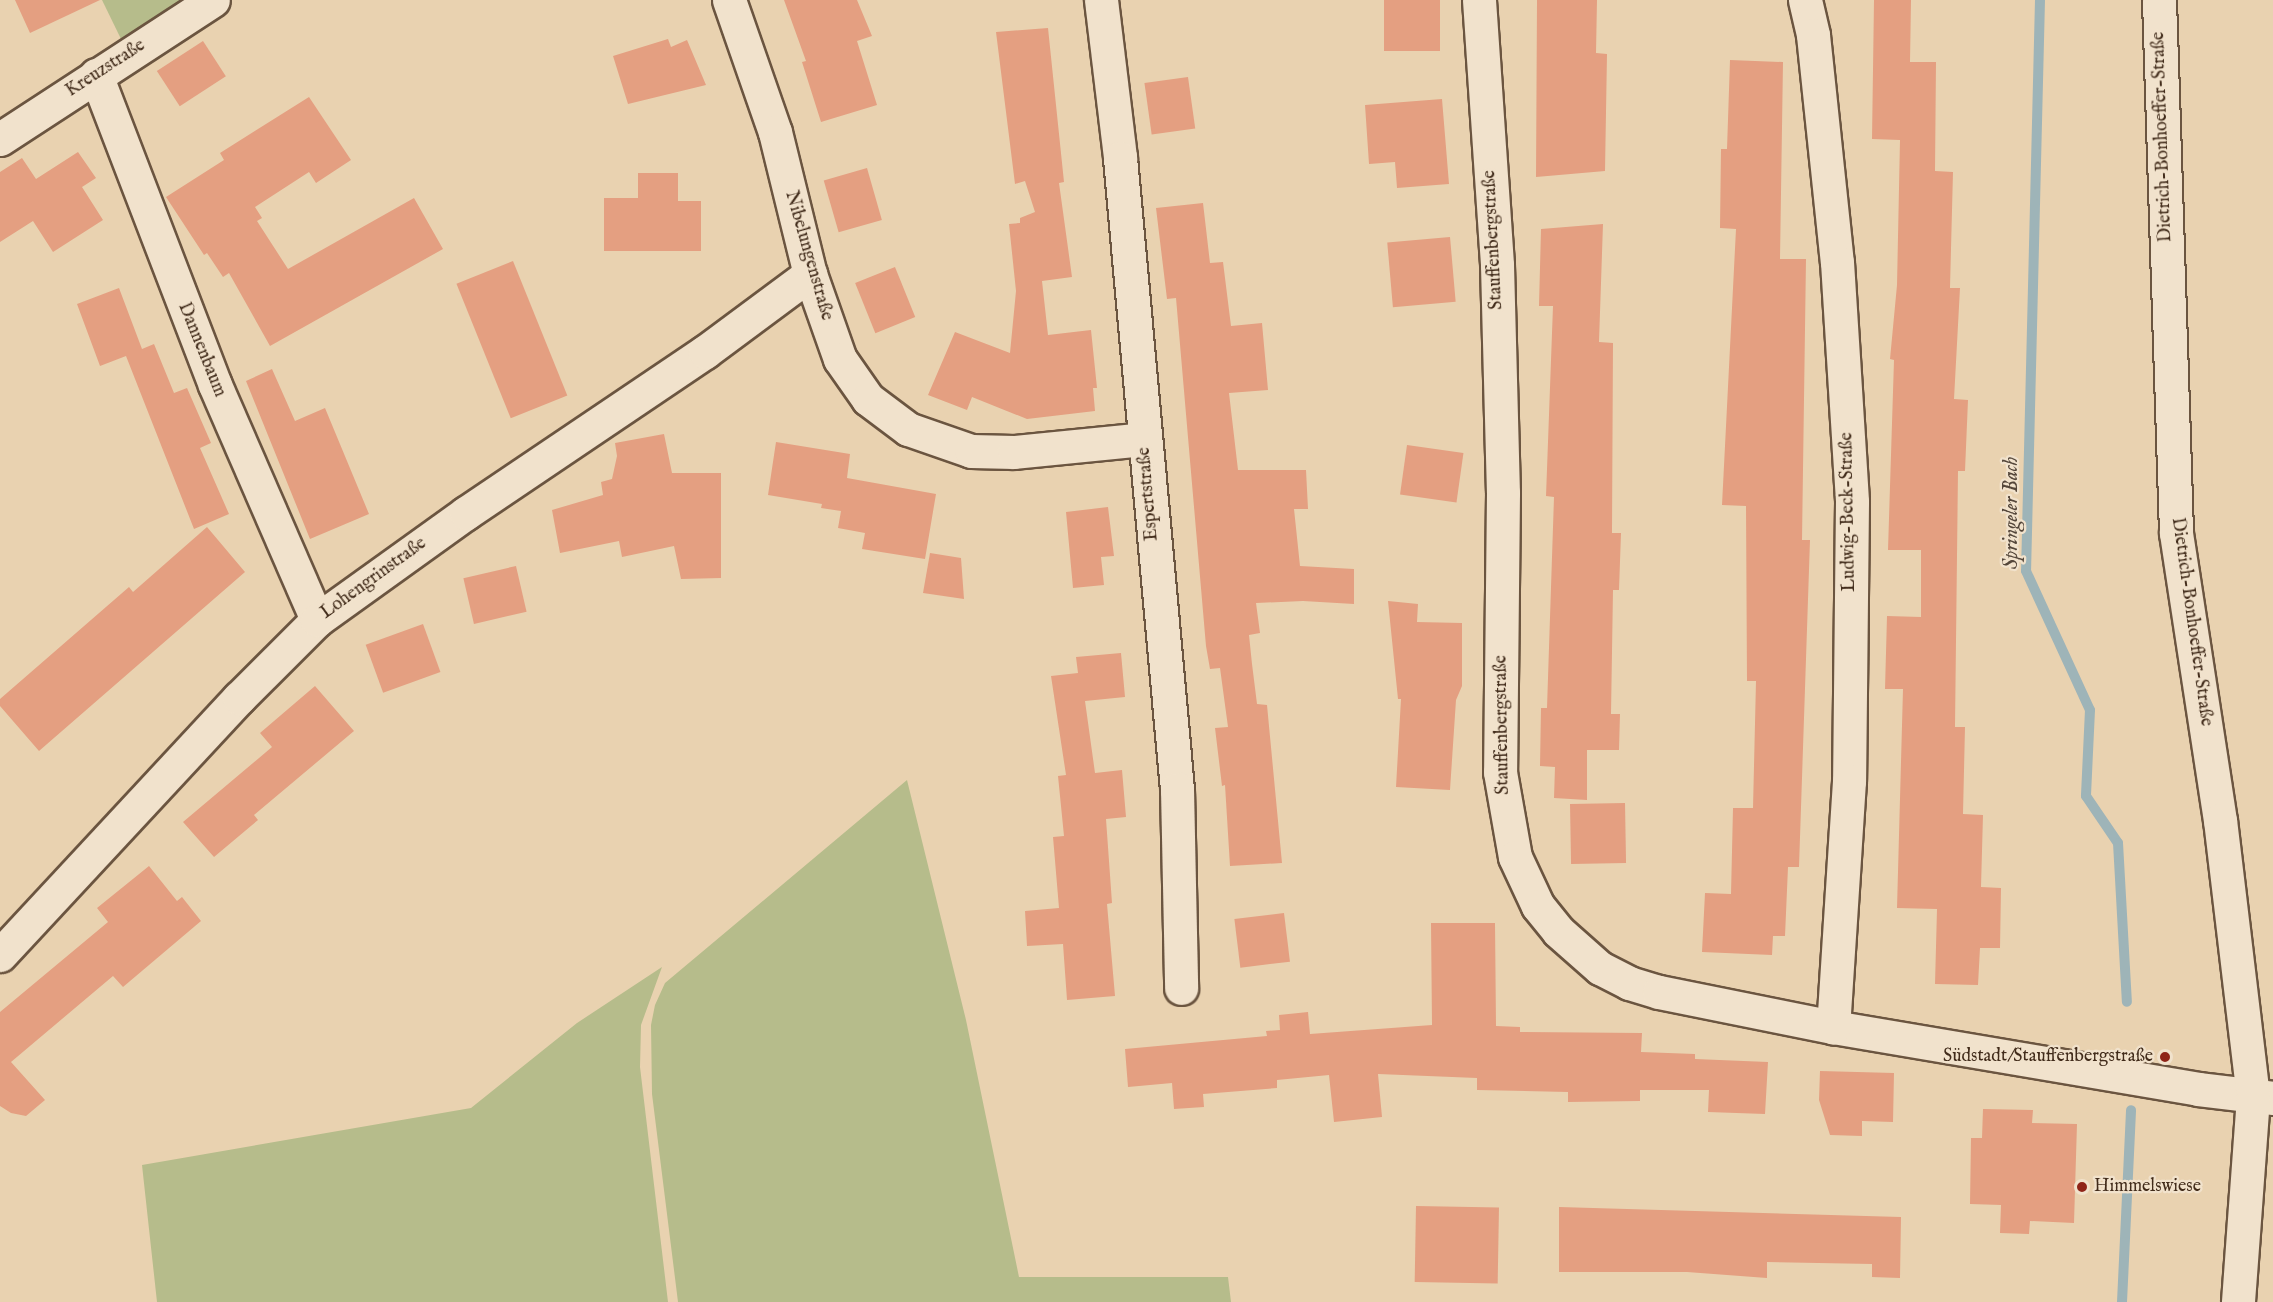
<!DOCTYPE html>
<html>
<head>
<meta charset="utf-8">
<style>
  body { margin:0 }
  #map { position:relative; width:2273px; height:1302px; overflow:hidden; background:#e9d2b0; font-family:"IM FELL English",serif }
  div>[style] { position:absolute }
  .green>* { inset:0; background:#b6bc8b }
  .stream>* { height:10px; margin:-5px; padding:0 5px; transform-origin:5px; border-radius:5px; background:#9eb4b8 }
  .building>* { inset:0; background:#e49f81; transform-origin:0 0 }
  .roads { filter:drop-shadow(2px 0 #6b5540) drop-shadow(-2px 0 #6b5540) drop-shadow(0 2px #6b5540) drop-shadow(0 -2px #6b5540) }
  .minor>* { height:33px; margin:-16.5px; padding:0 16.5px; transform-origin:16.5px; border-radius:16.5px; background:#f1e2cc }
  .dots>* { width:16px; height:16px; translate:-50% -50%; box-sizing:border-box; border:3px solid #f1e2cc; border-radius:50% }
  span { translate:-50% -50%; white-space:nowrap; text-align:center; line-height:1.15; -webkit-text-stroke:4.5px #f1e2cc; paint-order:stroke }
  .street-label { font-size:18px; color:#412b1a }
  .poi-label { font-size:18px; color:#412b1a }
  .right { translate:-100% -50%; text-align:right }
  .left { translate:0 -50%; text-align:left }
  .water-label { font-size:20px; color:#54463a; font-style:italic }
</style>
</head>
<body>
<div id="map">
  <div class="green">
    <div style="clip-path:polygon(102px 0,181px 0,121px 39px)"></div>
    <div style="clip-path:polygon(907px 780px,966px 1020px,1019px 1277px,1228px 1277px,1231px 1302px,678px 1302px,652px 1094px,651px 1025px,655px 1005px,665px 983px)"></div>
    <div style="clip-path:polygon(662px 967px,641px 1025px,640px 1067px,668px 1302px,157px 1302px,142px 1165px,471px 1108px,577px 1023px)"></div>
  </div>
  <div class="stream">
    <div style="left:2040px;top:0;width:571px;rotate:91.4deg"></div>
    <div style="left:2026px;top:571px;width:153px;rotate:65.3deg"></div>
    <div style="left:2090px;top:710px;width:86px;rotate:92.7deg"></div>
    <div style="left:2086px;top:796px;width:57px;rotate:55.8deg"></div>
    <div style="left:2118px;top:843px;width:159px;rotate:86.8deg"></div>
    <div style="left:2122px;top:1302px;width:192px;rotate:-87.3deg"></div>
  </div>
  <div class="building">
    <div style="clip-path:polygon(15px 0,100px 0,30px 33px)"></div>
    <div style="clip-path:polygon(784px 0,857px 0,872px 36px,857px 41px,877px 105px,821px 122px,802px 62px,806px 61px)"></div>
    <div style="left:1384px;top:0;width:56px;height:51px"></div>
    <div style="clip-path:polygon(1537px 0,1597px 0,1596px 53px,1607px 54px,1605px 171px,1536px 177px)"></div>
    <div style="clip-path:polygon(1874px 0,1911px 0,1910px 62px,1936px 62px,1935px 171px,1953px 172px,1950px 288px,1960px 288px,1954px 399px,1968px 400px,1965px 471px,1958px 471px,1955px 727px,1965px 727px,1963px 814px,1983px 815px,1981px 887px,2001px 888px,2000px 948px,1980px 948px,1978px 985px,1935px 984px,1937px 909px,1897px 908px,1903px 689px,1885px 689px,1887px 616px,1921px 617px,1921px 550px,1888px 550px,1894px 360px,1890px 359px,1897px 285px,1900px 140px,1872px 139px)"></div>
    <div style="clip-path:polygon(1048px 28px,1064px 182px,1059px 183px,1072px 277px,1042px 281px,1048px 335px,1091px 330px,1097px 388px,1093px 388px,1095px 411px,1027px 419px,972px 397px,967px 410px,928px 395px,955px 332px,1010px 353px,1016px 291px,1009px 224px,1020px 223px,1020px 218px,1035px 212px,1025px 181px,1015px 184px,996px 32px)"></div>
    <div style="clip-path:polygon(668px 39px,671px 47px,687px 40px,706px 85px,628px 104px,613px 56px)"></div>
    <div style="left:203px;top:41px;width:42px;height:55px;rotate:57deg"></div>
    <div style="clip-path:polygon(1730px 60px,1783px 62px,1780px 259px,1806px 259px,1802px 540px,1810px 540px,1799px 867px,1788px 867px,1785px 936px,1773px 936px,1772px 955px,1702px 952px,1705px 893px,1731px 894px,1733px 808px,1753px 808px,1756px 681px,1747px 681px,1746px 506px,1722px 505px,1736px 229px,1720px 228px,1721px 149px,1727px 149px)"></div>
    <div style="left:1188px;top:77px;width:52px;height:44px;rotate:82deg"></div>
    <div style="clip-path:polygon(309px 97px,351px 160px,316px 183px,309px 172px,255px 207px,262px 218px,257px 221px,288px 269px,414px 198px,443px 249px,270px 346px,229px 273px,223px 277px,207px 253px,204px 255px,166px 197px,224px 160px,220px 153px)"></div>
    <div style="clip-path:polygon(1442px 99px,1449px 184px,1397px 188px,1395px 162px,1369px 164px,1365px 105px)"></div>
    <div style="clip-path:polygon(78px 152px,96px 178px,82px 187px,103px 220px,53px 252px,33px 221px,0 242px,0 172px,22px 158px,36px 179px)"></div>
    <div style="left:867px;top:168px;width:54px;height:45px;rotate:74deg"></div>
    <div style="clip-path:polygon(638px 173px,678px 173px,678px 201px,701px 201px,701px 251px,604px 251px,604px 198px,638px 198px)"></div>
    <div style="clip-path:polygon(1203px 203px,1210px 263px,1223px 262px,1231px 326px,1262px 323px,1268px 390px,1229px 393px,1238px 470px,1306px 470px,1308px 509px,1294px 509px,1300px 566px,1354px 569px,1354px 604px,1303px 601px,1256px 603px,1260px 633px,1249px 635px,1252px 664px,1257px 704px,1267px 705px,1282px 863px,1230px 866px,1225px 785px,1222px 786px,1215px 728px,1228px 727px,1220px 668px,1210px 669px,1206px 646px,1176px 298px,1167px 299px,1156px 208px)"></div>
    <div style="clip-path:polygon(1603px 224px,1599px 342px,1613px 343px,1612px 533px,1621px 533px,1619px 590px,1613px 590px,1611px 714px,1620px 714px,1619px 750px,1587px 750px,1587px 800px,1554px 798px,1555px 767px,1540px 766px,1541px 708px,1547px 708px,1554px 497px,1546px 496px,1553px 306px,1539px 306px,1541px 229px)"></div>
    <div style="left:1450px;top:237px;width:65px;height:63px;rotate:85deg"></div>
    <div style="left:513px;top:261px;width:145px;height:61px;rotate:68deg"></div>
    <div style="left:895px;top:267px;width:54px;height:43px;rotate:68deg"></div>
    <div style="clip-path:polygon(119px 288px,142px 349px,154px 344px,174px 393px,187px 388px,211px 443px,200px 448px,229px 514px,194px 529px,126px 356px,100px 366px,77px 304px)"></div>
    <div style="clip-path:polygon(272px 369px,295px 421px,325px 408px,369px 514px,310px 539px,246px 381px)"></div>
    <div style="clip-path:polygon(664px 434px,672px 473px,721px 473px,721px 578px,681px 579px,674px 546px,622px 557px,619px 541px,560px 553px,552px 510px,603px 495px,601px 482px,612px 479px,617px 456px,615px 443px)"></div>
    <div style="clip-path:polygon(776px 442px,850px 454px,847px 478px,936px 494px,925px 559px,862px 549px,865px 533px,838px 528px,841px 511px,821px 508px,822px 504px,768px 495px)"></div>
    <div style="left:1407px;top:445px;width:57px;height:50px;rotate:8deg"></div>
    <div style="clip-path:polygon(1108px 507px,1114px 556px,1101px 557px,1104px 585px,1073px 588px,1066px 512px)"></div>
    <div style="clip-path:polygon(207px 527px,245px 572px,39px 751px,0 706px,0 699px,129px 587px,133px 592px)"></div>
    <div style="clip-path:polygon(930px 553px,961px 558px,964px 599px,923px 593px)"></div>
    <div style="left:516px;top:566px;width:47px;height:54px;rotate:77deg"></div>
    <div style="clip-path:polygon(1388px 601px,1418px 604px,1417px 622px,1462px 623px,1462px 686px,1456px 700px,1450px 790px,1396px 787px,1401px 699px,1398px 699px)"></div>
    <div style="left:423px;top:624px;width:51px;height:61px;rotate:70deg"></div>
    <div style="clip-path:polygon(1121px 653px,1125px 697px,1085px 701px,1095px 773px,1122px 770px,1126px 817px,1106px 819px,1112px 903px,1107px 904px,1115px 996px,1067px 1000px,1063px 944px,1027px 946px,1025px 911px,1059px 908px,1053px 837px,1064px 836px,1058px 776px,1066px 775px,1051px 676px,1078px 673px,1076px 657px)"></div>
    <div style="clip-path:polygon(315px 686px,354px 731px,254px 815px,258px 820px,214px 857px,183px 822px,272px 747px,260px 733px)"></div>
    <div style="left:1625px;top:803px;width:60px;height:55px;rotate:89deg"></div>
    <div style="clip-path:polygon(149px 866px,177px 901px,182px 897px,201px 921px,123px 987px,113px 976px,11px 1062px,45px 1100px,26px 1116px,11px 1113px,0 1106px,0 1012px,108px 922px,97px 908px)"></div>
    <div style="left:1284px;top:913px;width:49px;height:50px;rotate:83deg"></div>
    <div style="clip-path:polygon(1431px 923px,1495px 923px,1496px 1026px,1520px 1027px,1520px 1032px,1642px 1033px,1641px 1052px,1695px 1054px,1695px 1059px,1768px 1062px,1765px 1114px,1708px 1112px,1709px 1090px,1640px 1090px,1640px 1101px,1568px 1102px,1568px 1092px,1477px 1090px,1477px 1078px,1378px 1074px,1382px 1117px,1334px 1122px,1329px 1075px,1277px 1080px,1277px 1088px,1203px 1094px,1204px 1107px,1174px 1109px,1172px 1083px,1128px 1087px,1125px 1049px,1267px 1036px,1266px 1031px,1280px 1030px,1279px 1015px,1308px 1012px,1310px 1034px,1432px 1025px)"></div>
    <div style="clip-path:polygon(1820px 1071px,1894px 1073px,1893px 1122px,1862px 1121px,1862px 1136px,1830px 1135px,1819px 1100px)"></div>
    <div style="clip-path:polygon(1983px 1109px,2033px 1110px,2032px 1123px,2077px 1124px,2074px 1223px,2030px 1221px,2029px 1234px,2000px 1233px,2001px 1205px,1970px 1204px,1971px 1138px,1982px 1138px)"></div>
    <div style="left:1416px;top:1206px;width:83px;height:76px;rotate:1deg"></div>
    <div style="clip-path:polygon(1559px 1207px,1901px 1217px,1900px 1278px,1872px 1277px,1872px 1264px,1767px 1262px,1767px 1278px,1687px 1272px,1559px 1272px)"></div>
  </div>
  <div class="roads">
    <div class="minor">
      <div style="left:729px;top:0;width:140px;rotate:70.8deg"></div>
      <div style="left:775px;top:132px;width:146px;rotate:76.2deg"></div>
      <div style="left:810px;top:274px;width:90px;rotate:70.6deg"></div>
      <div style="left:840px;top:359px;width:49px;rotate:55deg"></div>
      <div style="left:868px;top:399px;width:50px;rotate:36.9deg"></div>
      <div style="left:908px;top:429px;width:67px;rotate:19.2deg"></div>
      <div style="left:971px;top:451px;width:43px;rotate:1.3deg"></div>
      <div style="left:1014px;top:452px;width:131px;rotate:-5.7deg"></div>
      <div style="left:1101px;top:0;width:159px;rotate:83.1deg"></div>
      <div style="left:1120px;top:158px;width:634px;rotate:84.84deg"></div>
      <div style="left:1177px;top:789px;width:199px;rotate:88.8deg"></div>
      <div style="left:1479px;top:0;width:266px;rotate:86.1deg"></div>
      <div style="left:1497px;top:265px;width:228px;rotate:88.5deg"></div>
      <div style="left:1503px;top:493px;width:279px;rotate:90.6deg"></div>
      <div style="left:1500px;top:772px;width:86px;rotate:80deg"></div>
      <div style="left:1515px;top:857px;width:54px;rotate:64.9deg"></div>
      <div style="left:1538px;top:906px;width:32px;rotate:51deg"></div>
      <div style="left:1558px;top:931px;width:56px;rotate:41.4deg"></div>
      <div style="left:1600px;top:968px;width:33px;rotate:27deg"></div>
      <div style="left:1629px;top:983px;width:31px;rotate:17deg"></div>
      <div style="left:1659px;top:992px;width:177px;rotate:11.4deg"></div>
      <div style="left:1833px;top:1027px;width:370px;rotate:9.6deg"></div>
      <div style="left:2198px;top:1089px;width:76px;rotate:6.8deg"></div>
      <div style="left:1805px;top:0;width:36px;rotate:77deg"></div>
      <div style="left:1813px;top:35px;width:228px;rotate:84deg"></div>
      <div style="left:1837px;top:262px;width:240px;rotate:86.4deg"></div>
      <div style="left:1852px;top:502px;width:279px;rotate:90.6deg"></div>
      <div style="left:1849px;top:781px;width:247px;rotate:93.7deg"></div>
      <div style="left:2159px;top:0;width:533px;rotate:88.17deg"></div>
      <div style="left:2176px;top:533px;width:290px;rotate:81.3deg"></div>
      <div style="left:2220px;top:820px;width:279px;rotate:83.2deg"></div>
      <div style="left:2253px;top:1097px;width:206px;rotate:94.2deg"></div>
      <div style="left:96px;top:75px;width:332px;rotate:69deg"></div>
      <div style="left:215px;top:385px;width:256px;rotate:66.5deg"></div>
      <div style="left:0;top:139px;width:254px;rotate:-33.1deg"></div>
      <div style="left:0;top:955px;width:351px;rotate:-47.1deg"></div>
      <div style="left:239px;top:698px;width:110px;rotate:-45deg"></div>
      <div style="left:317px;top:620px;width:183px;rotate:-35.7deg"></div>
      <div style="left:466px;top:513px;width:288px;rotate:-34deg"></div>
      <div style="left:705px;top:352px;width:131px;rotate:-36.6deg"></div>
    </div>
  </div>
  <div class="dots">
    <div style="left:2165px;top:1057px;background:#8f2418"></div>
    <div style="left:2082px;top:1187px;background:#8f2418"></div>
  </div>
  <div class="street-label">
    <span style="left:106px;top:69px;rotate:-33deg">Kreuzstraße</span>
    <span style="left:2163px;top:137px;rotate:-92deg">Dietrich-Bonhoeffer-Straße</span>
    <span style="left:1494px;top:240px;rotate:-93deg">Stauffenbergstraße</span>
    <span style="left:808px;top:256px;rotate:74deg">Nibelungenstraße</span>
    <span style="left:201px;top:350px;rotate:68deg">Dannenbaum</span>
    <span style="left:1149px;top:494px;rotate:-95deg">Espertstraße</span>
    <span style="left:1849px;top:512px;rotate:-91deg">Ludwig-Beck-Straße</span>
    <span style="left:374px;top:579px;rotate:-36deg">Lohengrinstraße</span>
    <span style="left:2191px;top:622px;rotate:82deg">Dietrich-Bonhoeffer-Straße</span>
    <span style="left:1503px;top:725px;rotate:-91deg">Stauffenbergstraße</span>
  </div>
  <div class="poi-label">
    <span class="right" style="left:2153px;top:1057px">Südstadt/Stauffenbergstraße</span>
    <span class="left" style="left:2094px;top:1187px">Himmelswiese</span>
  </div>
  <div class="water-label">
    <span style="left:2011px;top:513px;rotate:-90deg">Springeler Bach</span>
  </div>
</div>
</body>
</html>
